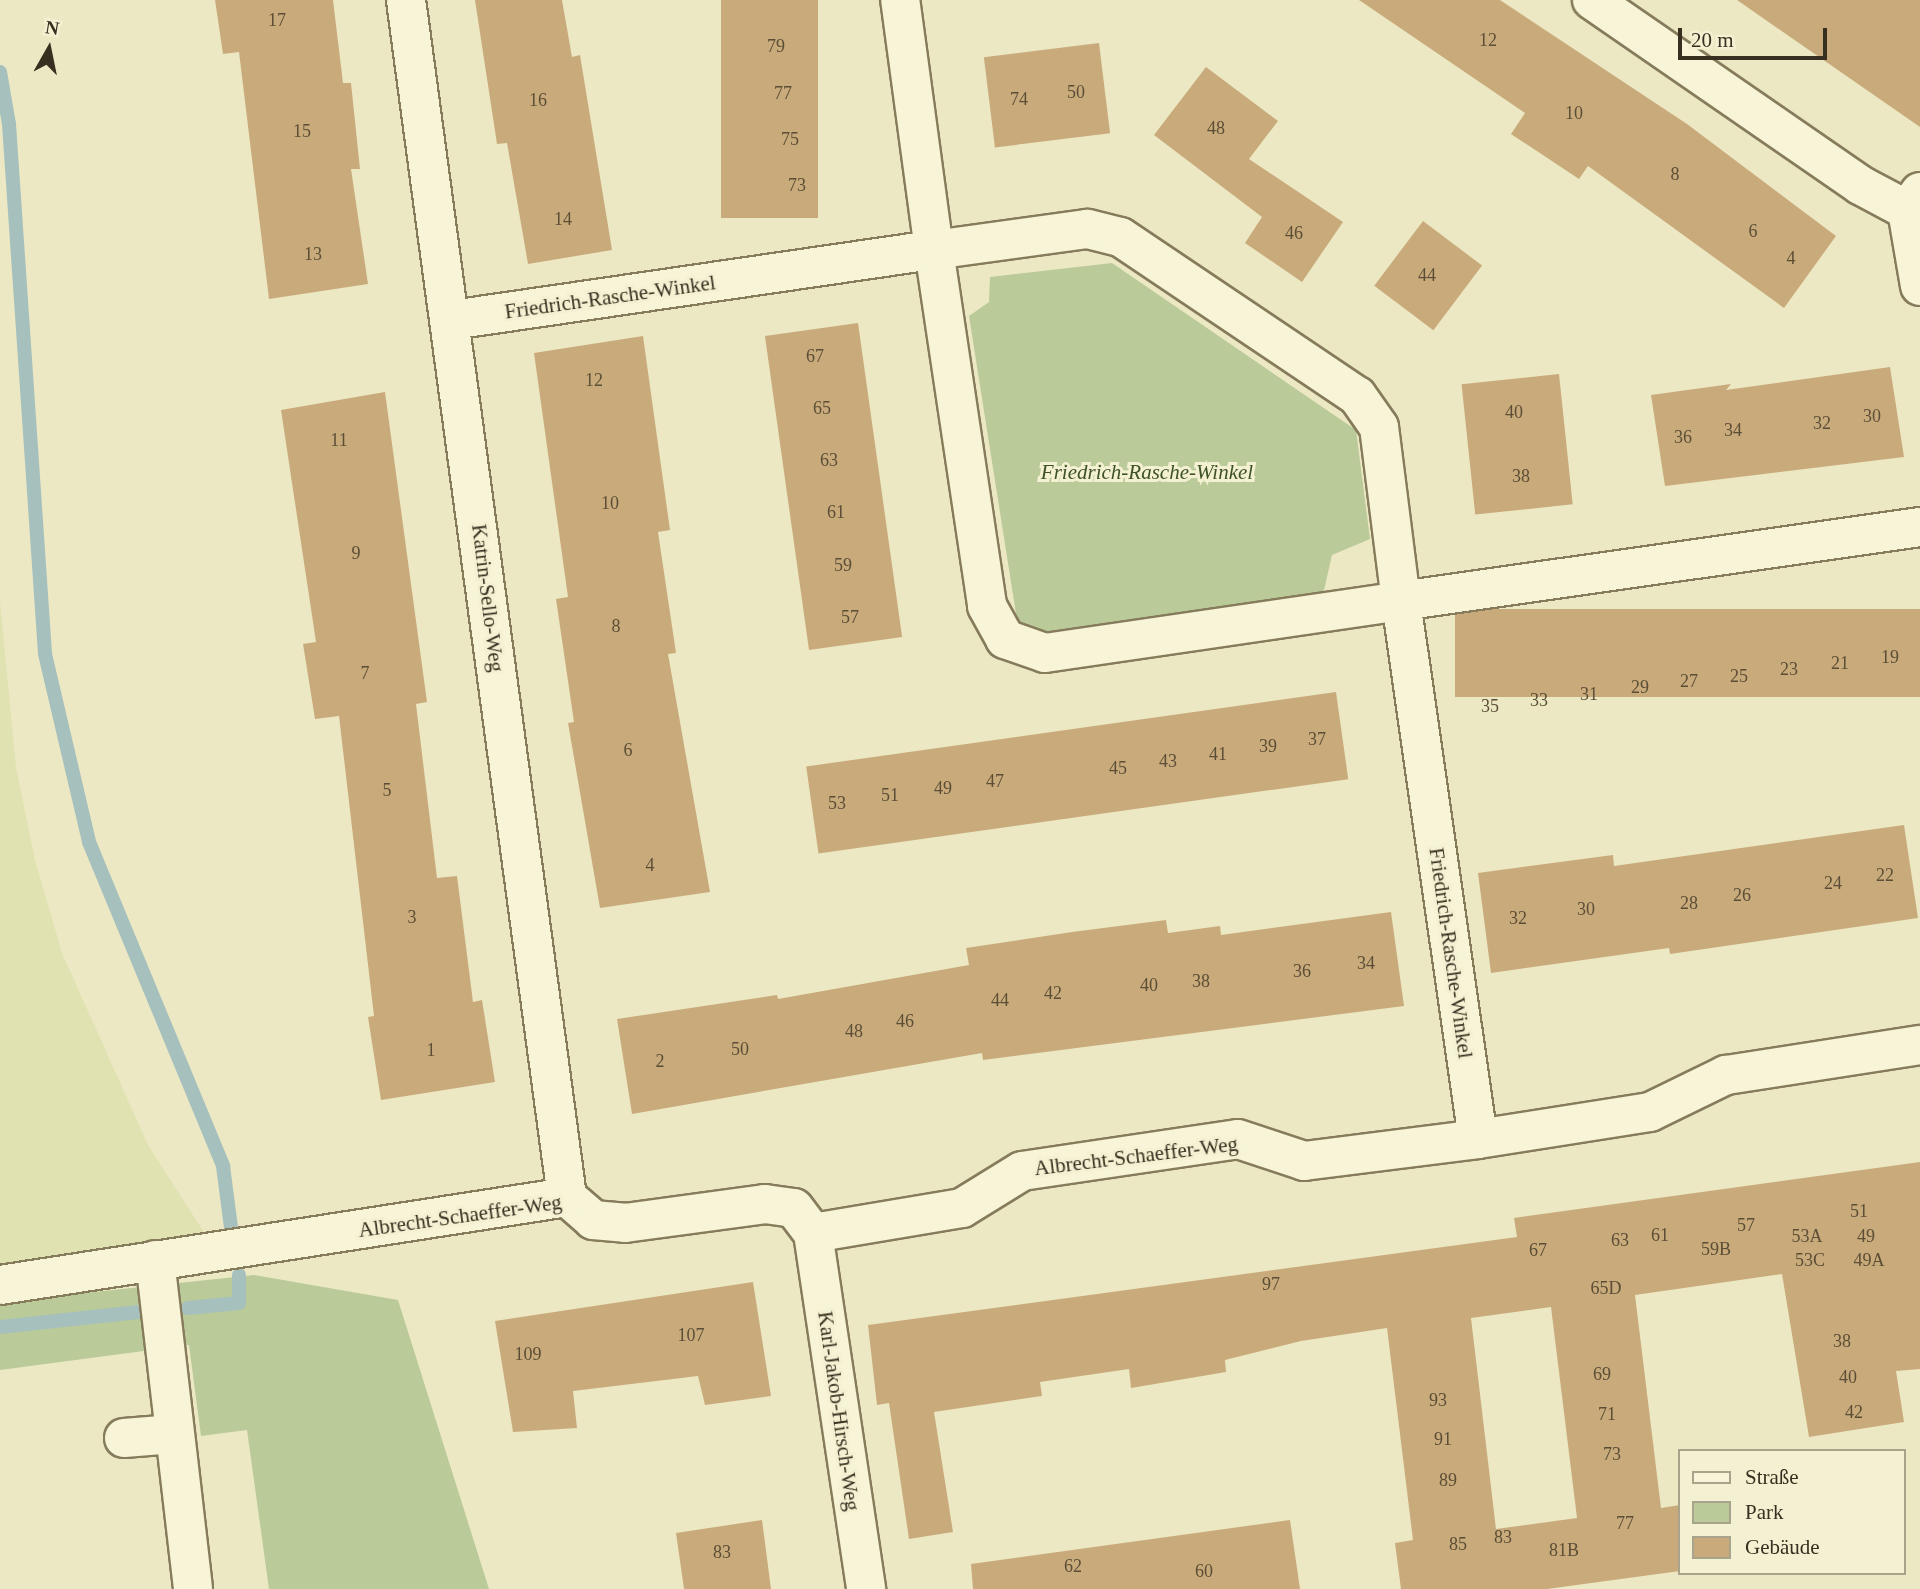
<!DOCTYPE html>
<html>
<head>
<meta charset="utf-8">
<style>
  body { margin:0 }
  #map { position:relative; width:1920px; height:1589px; overflow:hidden; background:#ece8c4; font-family:"Times New Roman",serif }
  div>[style] { position:absolute }
  .farmland>* { inset:0; background:#e0e2b2 }
  .green>* { inset:0; background:#baca98 }
  .stream>* { height:14px; margin:-7px; padding:0 7px; transform-origin:7px; border-radius:7px; background:#a6c0bd }
  .building>* { inset:0; background:#c9ab7b; transform-origin:0 0 }
  .roads { filter:drop-shadow(2px 0 #867b5b) drop-shadow(-2px 0 #867b5b) drop-shadow(0 2px #867b5b) drop-shadow(0 -2px #867b5b) }
  .minor>* { height:38px; margin:-19px; padding:0 19px; transform-origin:19px; border-radius:19px; background:#f7f4d7 }
  span { translate:-50% -50%; white-space:nowrap; text-align:center; line-height:1.15; -webkit-text-stroke:6px #f4f1d3; paint-order:stroke }
  .number-label { font-size:18px; color:#5c4e36 }
  .number-label span { -webkit-text-stroke-width:0 }
  .street-label { font-size:21px; color:#372f1f }
  .park-label { font-size:21px; color:#3e5226; font-style:italic }
  .legend { position:absolute; left:1678px; top:1449px; width:228px; height:126px; box-sizing:border-box; background:#f4f1d3; border:2px solid #a8a38b; margin:0; padding:9px 12px; list-style:none; font-size:21px; color:#372f1f }
  .legend li { display:flex; align-items:center; gap:14px; height:35px }
  .legend b { width:35px; border:2px solid #a8a38b }
  .north { position:absolute; left:14px; top:14px; width:70px; height:70px; -webkit-text-stroke:5px #f4f1d3; paint-order:stroke; rotate:9deg; font-size:19px; font-weight:700; line-height:28px; text-align:center; color:#372f1f }
  .north::after { content:''; display:block; margin:auto; width:24px; height:32px; background:#372f1f; clip-path:polygon(50% 0,100% 100%,50% 72%,0 100%) }
  .scale { position:absolute; left:1678px; top:28px; width:149px; height:32px; box-sizing:border-box; border:4px solid #372f1f; border-top:0; padding-left:9px; font-size:21px; line-height:24px; white-space:nowrap; color:#372f1f; -webkit-text-stroke:5px #f4f1d3; paint-order:stroke }
</style>
</head>
<body>
<div id="map">
  <div class="farmland">
    <div style="clip-path:polygon(0 601px,16px 767px,35px 860px,62px 953px,148px 1145px,216px 1251px,0 1285px)"></div>
  </div>
  <div class="green">
    <div style="clip-path:polygon(1112px 263px,1356px 430px,1370px 539px,1332px 555px,1322px 599px,1054px 638px,1017px 620px,969px 316px,989px 302px,990px 277px)"></div>
    <div style="clip-path:polygon(254px 1275px,398px 1300px,489px 1589px,269px 1589px,247px 1430px,201px 1436px,189px 1345px,0 1370px,0 1302px)"></div>
  </div>
  <div class="stream">
    <div style="left:0;top:72px;width:53px;rotate:80.2deg"></div>
    <div style="left:9px;top:124px;width:531px;rotate:86.11deg"></div>
    <div style="left:45px;top:654px;width:193px;rotate:76.8deg"></div>
    <div style="left:89px;top:842px;width:351px;rotate:67.5deg"></div>
    <div style="left:223px;top:1166px;width:63px;rotate:82.6deg"></div>
    <div style="left:188px;top:1308px;width:51px;rotate:-5.6deg"></div>
    <div style="left:239px;top:1303px;width:28px;rotate:-90deg"></div>
    <div style="left:0;top:1327px;width:139px;rotate:-6.2deg"></div>
  </div>
  <div class="building">
    <div style="clip-path:polygon(215px 0,333px 0,343px 83px,351px 83px,360px 169px,351px 169px,368px 284px,269px 299px,239px 52px,223px 54px)"></div>
    <div style="clip-path:polygon(475px 0,562px 0,572px 57px,580px 55px,612px 250px,528px 264px,507px 143px,497px 144px)"></div>
    <div style="left:721px;top:0;width:97px;height:218px"></div>
    <div style="clip-path:polygon(1359px 0,1500px 0,1687px 124px,1836px 236px,1784px 308px,1588px 166px,1579px 179px,1511px 134px,1525px 113px)"></div>
    <div style="clip-path:polygon(1737px 0,1920px 0,1920px 127px,1796px 41px)"></div>
    <div style="left:1099px;top:43px;width:91px;height:116px;rotate:83deg"></div>
    <div style="clip-path:polygon(1206px 67px,1278px 121px,1249px 159px,1343px 222px,1302px 282px,1245px 243px,1262px 217px,1154px 135px)"></div>
    <div style="left:1423px;top:221px;width:74px;height:81px;rotate:37deg"></div>
    <div style="left:858px;top:323px;width:317px;height:94px;rotate:82deg"></div>
    <div style="clip-path:polygon(643px 336px,670px 530px,658px 532px,676px 653px,668px 654px,710px 892px,600px 908px,568px 723px,574px 722px,556px 599px,568px 597px,534px 353px)"></div>
    <div style="clip-path:polygon(1890px 367px,1904px 457px,1665px 486px,1651px 395px,1731px 384px,1726px 390px)"></div>
    <div style="left:1559px;top:374px;width:131px;height:98px;rotate:84deg"></div>
    <div style="clip-path:polygon(385px 392px,427px 702px,416px 704px,437px 878px,457px 876px,473px 1002px,482px 1000px,495px 1082px,381px 1100px,368px 1017px,374px 1016px,339px 716px,315px 719px,303px 644px,316px 642px,281px 410px)"></div>
    <div style="left:1920px;top:609px;width:88px;height:465px;rotate:90deg"></div>
    <div style="left:1336px;top:692px;width:88px;height:535px;rotate:82deg"></div>
    <div style="clip-path:polygon(1904px 825px,1918px 918px,1670px 954px,1669px 948px,1491px 973px,1478px 873px,1613px 855px,1614px 866px)"></div>
    <div style="clip-path:polygon(1391px 912px,1404px 1006px,983px 1060px,982px 1053px,632px 1114px,617px 1019px,777px 995px,778px 999px,969px 965px,966px 948px,1072px 932px,1166px 920px,1168px 933px,1220px 926px,1221px 935px)"></div>
    <div style="clip-path:polygon(evenodd,1920px 1162px,1920px 1369px,1896px 1371px,1904px 1422px,1809px 1437px,1782px 1274px,1635px 1295px,1661px 1508px,1680px 1505px,1680px 1571px,1547px 1589px,1401px 1589px,1395px 1543px,1413px 1540px,1387px 1328px,1301px 1341px,1225px 1360px,1226px 1372px,1131px 1388px,1129px 1369px,1040px 1382px,1042px 1396px,934px 1412px,953px 1532px,909px 1539px,889px 1403px,877px 1405px,868px 1325px,1517px 1237px,1514px 1218px,1920px 1162px,1551px 1307px,1577px 1518px,1496px 1529px,1471px 1318px,1551px 1307px)"></div>
    <div style="clip-path:polygon(753px 1282px,771px 1396px,705px 1405px,698px 1376px,573px 1391px,577px 1428px,513px 1432px,495px 1321px)"></div>
    <div style="clip-path:polygon(762px 1520px,771px 1589px,684px 1589px,676px 1533px)"></div>
    <div style="clip-path:polygon(1290px 1520px,1300px 1589px,973px 1589px,971px 1564px)"></div>
  </div>
  <div class="roads">
    <div class="minor">
      <div style="left:406px;top:0;width:1208px;rotate:82.34deg"></div>
      <div style="left:1592px;top:0;width:326px;rotate:34.6deg"></div>
      <div style="left:1860px;top:185px;width:53px;rotate:28deg"></div>
      <div style="left:1920px;top:192px;width:22px;rotate:126deg"></div>
      <div style="left:1907px;top:210px;width:77px;rotate:80.3deg"></div>
      <div style="left:452px;top:320px;width:487px;rotate:-8.3deg"></div>
      <div style="left:934px;top:250px;width:360px;rotate:81.5deg"></div>
      <div style="left:987px;top:606px;width:38px;rotate:61deg"></div>
      <div style="left:1005px;top:639px;width:42px;rotate:19.3deg"></div>
      <div style="left:1045px;top:653px;width:360px;rotate:-8.3deg"></div>
      <div style="left:1401px;top:601px;width:175px;rotate:-97.2deg"></div>
      <div style="left:1379px;top:427px;width:38px;rotate:-125deg"></div>
      <div style="left:1357px;top:396px;width:285px;rotate:-146.1deg"></div>
      <div style="left:1120px;top:237px;width:34px;rotate:-166deg"></div>
      <div style="left:1087px;top:229px;width:154px;rotate:172.2deg"></div>
      <div style="left:934px;top:250px;width:252px;rotate:-97.7deg"></div>
      <div style="left:1478px;top:1139px;width:543px;rotate:-98.15deg"></div>
      <div style="left:1401px;top:601px;width:524px;rotate:-8.11deg"></div>
      <div style="left:567px;top:1197px;width:35px;rotate:41deg"></div>
      <div style="left:593px;top:1220px;width:32px;rotate:5deg"></div>
      <div style="left:625px;top:1223px;width:141px;rotate:-7.7deg"></div>
      <div style="left:765px;top:1204px;width:29px;rotate:8deg"></div>
      <div style="left:794px;top:1208px;width:31px;rotate:53deg"></div>
      <div style="left:813px;top:1233px;width:360px;rotate:81.5deg"></div>
      <div style="left:813px;top:1233px;width:151px;rotate:-9.5deg"></div>
      <div style="left:962px;top:1208px;width:70px;rotate:-31.7deg"></div>
      <div style="left:1022px;top:1171px;width:218px;rotate:-8.4deg"></div>
      <div style="left:1238px;top:1139px;width:70px;rotate:18.4deg"></div>
      <div style="left:1304px;top:1161px;width:175px;rotate:-7.2deg"></div>
      <div style="left:1478px;top:1139px;width:174px;rotate:-8.9deg"></div>
      <div style="left:1650px;top:1112px;width:85px;rotate:-26deg"></div>
      <div style="left:1726px;top:1075px;width:196px;rotate:-8.8deg"></div>
      <div style="left:155px;top:1260px;width:331px;rotate:83.4deg"></div>
      <div style="left:0;top:1285px;width:574px;rotate:-8.82deg"></div>
      <div style="left:124px;top:1438px;width:50px;rotate:-4.6deg"></div>
    </div>
  </div>
  <div class="number-label">
    <span style="left:277px;top:20px">17</span>
    <span style="left:1488px;top:40px">12</span>
    <span style="left:776px;top:46px">79</span>
    <span style="left:1076px;top:92px">50</span>
    <span style="left:783px;top:93px">77</span>
    <span style="left:1019px;top:99px">74</span>
    <span style="left:538px;top:100px">16</span>
    <span style="left:1574px;top:113px">10</span>
    <span style="left:1216px;top:128px">48</span>
    <span style="left:302px;top:131px">15</span>
    <span style="left:790px;top:139px">75</span>
    <span style="left:1675px;top:174px">8</span>
    <span style="left:797px;top:185px">73</span>
    <span style="left:563px;top:219px">14</span>
    <span style="left:1753px;top:231px">6</span>
    <span style="left:1294px;top:233px">46</span>
    <span style="left:313px;top:254px">13</span>
    <span style="left:1791px;top:258px">4</span>
    <span style="left:1427px;top:275px">44</span>
    <span style="left:815px;top:356px">67</span>
    <span style="left:594px;top:380px">12</span>
    <span style="left:822px;top:408px">65</span>
    <span style="left:1514px;top:412px">40</span>
    <span style="left:1872px;top:416px">30</span>
    <span style="left:1822px;top:423px">32</span>
    <span style="left:1733px;top:430px">34</span>
    <span style="left:1683px;top:437px">36</span>
    <span style="left:339px;top:440px">11</span>
    <span style="left:829px;top:460px">63</span>
    <span style="left:1521px;top:476px">38</span>
    <span style="left:610px;top:503px">10</span>
    <span style="left:836px;top:512px">61</span>
    <span style="left:356px;top:553px">9</span>
    <span style="left:843px;top:565px">59</span>
    <span style="left:850px;top:617px">57</span>
    <span style="left:616px;top:626px">8</span>
    <span style="left:1890px;top:657px">19</span>
    <span style="left:1840px;top:663px">21</span>
    <span style="left:1789px;top:669px">23</span>
    <span style="left:365px;top:673px">7</span>
    <span style="left:1739px;top:676px">25</span>
    <span style="left:1689px;top:681px">27</span>
    <span style="left:1640px;top:687px">29</span>
    <span style="left:1589px;top:694px">31</span>
    <span style="left:1539px;top:700px">33</span>
    <span style="left:1490px;top:706px">35</span>
    <span style="left:1317px;top:739px">37</span>
    <span style="left:1268px;top:746px">39</span>
    <span style="left:628px;top:750px">6</span>
    <span style="left:1218px;top:754px">41</span>
    <span style="left:1168px;top:761px">43</span>
    <span style="left:1118px;top:768px">45</span>
    <span style="left:995px;top:781px">47</span>
    <span style="left:943px;top:788px">49</span>
    <span style="left:387px;top:790px">5</span>
    <span style="left:890px;top:795px">51</span>
    <span style="left:837px;top:803px">53</span>
    <span style="left:650px;top:865px">4</span>
    <span style="left:1885px;top:875px">22</span>
    <span style="left:1833px;top:883px">24</span>
    <span style="left:1742px;top:895px">26</span>
    <span style="left:1689px;top:903px">28</span>
    <span style="left:1586px;top:909px">30</span>
    <span style="left:412px;top:917px">3</span>
    <span style="left:1518px;top:918px">32</span>
    <span style="left:1366px;top:963px">34</span>
    <span style="left:1302px;top:971px">36</span>
    <span style="left:1201px;top:981px">38</span>
    <span style="left:1149px;top:985px">40</span>
    <span style="left:1053px;top:993px">42</span>
    <span style="left:1000px;top:1000px">44</span>
    <span style="left:905px;top:1021px">46</span>
    <span style="left:854px;top:1031px">48</span>
    <span style="left:740px;top:1049px">50</span>
    <span style="left:431px;top:1050px">1</span>
    <span style="left:660px;top:1061px">2</span>
    <span style="left:1859px;top:1211px">51</span>
    <span style="left:1746px;top:1225px">57</span>
    <span style="left:1660px;top:1235px">61</span>
    <span style="left:1807px;top:1236px">53A</span>
    <span style="left:1866px;top:1236px">49</span>
    <span style="left:1620px;top:1240px">63</span>
    <span style="left:1716px;top:1249px">59B</span>
    <span style="left:1538px;top:1250px">67</span>
    <span style="left:1810px;top:1260px">53C</span>
    <span style="left:1869px;top:1260px">49A</span>
    <span style="left:1271px;top:1284px">97</span>
    <span style="left:1606px;top:1288px">65D</span>
    <span style="left:691px;top:1335px">107</span>
    <span style="left:1842px;top:1341px">38</span>
    <span style="left:528px;top:1354px">109</span>
    <span style="left:1602px;top:1374px">69</span>
    <span style="left:1848px;top:1377px">40</span>
    <span style="left:1438px;top:1400px">93</span>
    <span style="left:1854px;top:1412px">42</span>
    <span style="left:1607px;top:1414px">71</span>
    <span style="left:1443px;top:1439px">91</span>
    <span style="left:1612px;top:1454px">73</span>
    <span style="left:1448px;top:1480px">89</span>
    <span style="left:1625px;top:1523px">77</span>
    <span style="left:1503px;top:1537px">83</span>
    <span style="left:1458px;top:1544px">85</span>
    <span style="left:1564px;top:1550px">81B</span>
    <span style="left:722px;top:1552px">83</span>
    <span style="left:1073px;top:1566px">62</span>
    <span style="left:1204px;top:1571px">60</span>
  </div>
  <div class="street-label">
    <span style="left:610px;top:297px;rotate:-8deg">Friedrich-Rasche-Winkel</span>
    <span style="left:488px;top:598px;rotate:83deg">Katrin-Sello-Weg</span>
    <span style="left:1451px;top:953px;rotate:82deg">Friedrich-Rasche-Winkel</span>
    <span style="left:1136px;top:1156px;rotate:-7deg">Albrecht-Schaeffer-Weg</span>
    <span style="left:460px;top:1216px;rotate:-8deg">Albrecht-Schaeffer-Weg</span>
    <span style="left:839px;top:1411px;rotate:82deg">Karl-Jakob-Hirsch-Weg</span>
  </div>
  <div class="park-label">
    <span style="left:1147px;top:472px">Friedrich-Rasche-Winkel</span>
  </div>
  <ul class="legend">
  <li><b style="height:9px;background:#f7f4d7"></b>Straße</li>
  <li><b style="height:19px;background:#baca98"></b>Park</li>
  <li><b style="height:19px;background:#c9ab7b"></b>Gebäude</li>
  </ul>
  <div class="north">N</div>
  <div class="scale">20 m</div>
</div>
</body>
</html>
